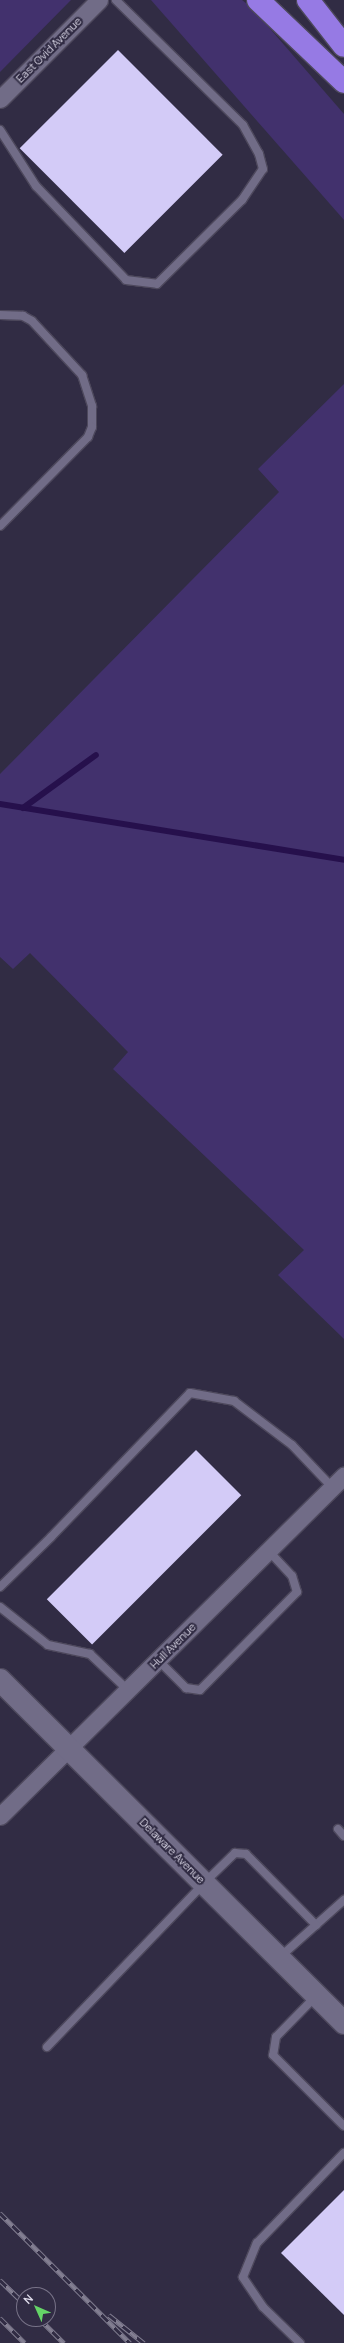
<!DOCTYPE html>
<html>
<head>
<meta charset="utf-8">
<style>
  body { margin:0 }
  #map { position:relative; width:344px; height:2343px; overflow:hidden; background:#312c44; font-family:Manrope,sans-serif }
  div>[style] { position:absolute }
  .green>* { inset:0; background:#42316d }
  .stream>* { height:6px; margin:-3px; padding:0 3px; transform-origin:3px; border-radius:3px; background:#26104c }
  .building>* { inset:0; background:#d3cbf7; transform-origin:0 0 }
  .roads { filter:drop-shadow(1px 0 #4d485c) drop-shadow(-1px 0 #4d485c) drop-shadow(0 1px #4d485c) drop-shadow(0 -1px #4d485c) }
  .lane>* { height:8px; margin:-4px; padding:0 4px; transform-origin:4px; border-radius:4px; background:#716c87 }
  .street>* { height:17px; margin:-8.5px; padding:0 8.5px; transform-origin:8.5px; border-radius:8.5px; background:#716c87 }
  .secondary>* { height:22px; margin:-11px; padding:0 11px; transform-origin:11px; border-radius:11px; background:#716c87 }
  .highway>* { height:22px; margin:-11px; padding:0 11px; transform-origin:11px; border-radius:11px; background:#967ae4 }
  .rail>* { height:4.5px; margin-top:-2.25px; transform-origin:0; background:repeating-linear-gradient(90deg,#312c44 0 9px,#837f92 0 18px); box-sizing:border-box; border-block:1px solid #837f92 }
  span { translate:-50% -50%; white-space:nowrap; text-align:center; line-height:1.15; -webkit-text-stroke:4px #312c44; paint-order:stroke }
  .street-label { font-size:11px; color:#dfdceb }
  .north { position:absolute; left:16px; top:2287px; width:40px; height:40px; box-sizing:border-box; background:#312c44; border:1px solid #777287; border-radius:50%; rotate:315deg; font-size:11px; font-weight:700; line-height:16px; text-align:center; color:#dfdceb }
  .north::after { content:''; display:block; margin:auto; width:14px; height:18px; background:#65d467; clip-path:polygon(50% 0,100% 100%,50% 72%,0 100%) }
</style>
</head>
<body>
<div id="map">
  <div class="green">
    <div style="clip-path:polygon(0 0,71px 0,0 72px)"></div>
    <div style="clip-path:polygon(151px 0,242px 0,252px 8px,344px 114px,344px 220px)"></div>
    <div style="clip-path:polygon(344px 384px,344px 1339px,278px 1275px,304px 1250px,113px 1069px,128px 1052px,30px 953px,13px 969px,0 957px,0 774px,279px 492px,258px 469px)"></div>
  </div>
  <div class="stream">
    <div style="left:0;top:804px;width:349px;rotate:9.2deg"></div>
    <div style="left:23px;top:808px;width:90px;rotate:-36deg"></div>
  </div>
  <div class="building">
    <div style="left:118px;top:50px;width:148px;height:139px;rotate:45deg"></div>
    <div style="left:196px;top:1450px;width:64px;height:211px;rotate:45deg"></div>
    <div style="clip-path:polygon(344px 2190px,344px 2315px,281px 2253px)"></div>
  </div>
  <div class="roads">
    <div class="lane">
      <div style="left:0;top:130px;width:67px;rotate:57.3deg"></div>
      <div style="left:36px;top:186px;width:130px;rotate:46.2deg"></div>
      <div style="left:126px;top:280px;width:31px;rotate:7deg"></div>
      <div style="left:157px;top:284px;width:120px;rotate:-44.7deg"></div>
      <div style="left:242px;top:200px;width:37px;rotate:-56deg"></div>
      <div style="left:263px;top:169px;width:16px;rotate:-105deg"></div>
      <div style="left:259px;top:154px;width:33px;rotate:-119deg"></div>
      <div style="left:243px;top:125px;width:178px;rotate:-135.5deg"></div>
      <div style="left:0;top:315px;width:23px;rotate:2deg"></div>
      <div style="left:23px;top:316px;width:10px;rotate:29deg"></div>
      <div style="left:32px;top:321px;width:74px;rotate:47.2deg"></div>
      <div style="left:82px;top:375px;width:33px;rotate:72deg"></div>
      <div style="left:92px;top:406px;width:21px;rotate:90deg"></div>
      <div style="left:92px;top:427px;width:11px;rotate:112deg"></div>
      <div style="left:88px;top:437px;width:125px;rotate:134.7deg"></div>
      <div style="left:0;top:1587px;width:71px;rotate:-44.4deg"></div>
      <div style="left:51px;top:1537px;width:200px;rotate:-46deg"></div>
      <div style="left:190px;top:1393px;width:45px;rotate:10.3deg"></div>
      <div style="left:234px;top:1401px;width:73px;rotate:37.2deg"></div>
      <div style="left:292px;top:1445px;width:58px;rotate:46.4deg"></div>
      <div style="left:0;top:1607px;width:61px;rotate:38.4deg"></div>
      <div style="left:48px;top:1645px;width:43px;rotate:12.1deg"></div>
      <div style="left:90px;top:1654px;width:52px;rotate:43.5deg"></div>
      <div style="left:158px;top:1660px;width:40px;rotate:45deg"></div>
      <div style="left:186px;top:1688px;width:14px;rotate:8deg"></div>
      <div style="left:200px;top:1690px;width:138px;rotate:-45.3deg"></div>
      <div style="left:297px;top:1592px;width:17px;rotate:-107deg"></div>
      <div style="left:292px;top:1576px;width:34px;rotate:-133deg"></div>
      <div style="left:338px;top:1829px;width:9px;rotate:49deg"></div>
      <div style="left:280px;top:1957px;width:86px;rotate:-41.7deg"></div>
      <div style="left:316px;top:1996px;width:57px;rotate:134.3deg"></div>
      <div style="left:276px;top:2037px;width:18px;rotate:99deg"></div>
      <div style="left:273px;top:2055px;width:100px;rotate:45deg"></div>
      <div style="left:47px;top:2047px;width:227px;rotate:-46.2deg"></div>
      <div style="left:204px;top:1883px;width:43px;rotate:-44.1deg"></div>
      <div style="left:235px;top:1853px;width:11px;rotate:5deg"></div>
      <div style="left:246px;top:1854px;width:100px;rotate:45.4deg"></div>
      <div style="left:300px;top:2343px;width:52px;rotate:-135.8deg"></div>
      <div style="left:263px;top:2307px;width:36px;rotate:-124deg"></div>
      <div style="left:243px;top:2277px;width:37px;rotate:-68deg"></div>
      <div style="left:257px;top:2243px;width:125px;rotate:-46deg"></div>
    </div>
    <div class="street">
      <div style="left:0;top:99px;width:140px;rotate:-45deg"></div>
      <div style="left:0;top:1816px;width:484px;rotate:-44.7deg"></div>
    </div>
    <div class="secondary">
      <div style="left:0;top:1680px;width:486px;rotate:44.9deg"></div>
    </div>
    <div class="highway">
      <div style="left:258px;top:0;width:119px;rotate:43.6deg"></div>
      <div style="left:308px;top:0;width:58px;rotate:52deg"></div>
    </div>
  </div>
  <div class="rail">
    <div style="left:0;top:2213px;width:184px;rotate:45deg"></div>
    <div style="left:0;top:2280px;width:33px;rotate:44deg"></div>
    <div style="left:109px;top:2315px;width:45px;rotate:38.7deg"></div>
    <div style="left:0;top:2318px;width:35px;rotate:45deg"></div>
    <div style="left:40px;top:2319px;width:34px;rotate:45deg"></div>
  </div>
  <div class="street-label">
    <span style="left:49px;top:50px;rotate:-45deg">East Ovid Avenue</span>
    <span style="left:173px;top:1646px;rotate:-45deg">Hull Avenue</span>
    <span style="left:172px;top:1851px;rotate:45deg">Delaware Avenue</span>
  </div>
  <div class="north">N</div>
</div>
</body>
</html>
